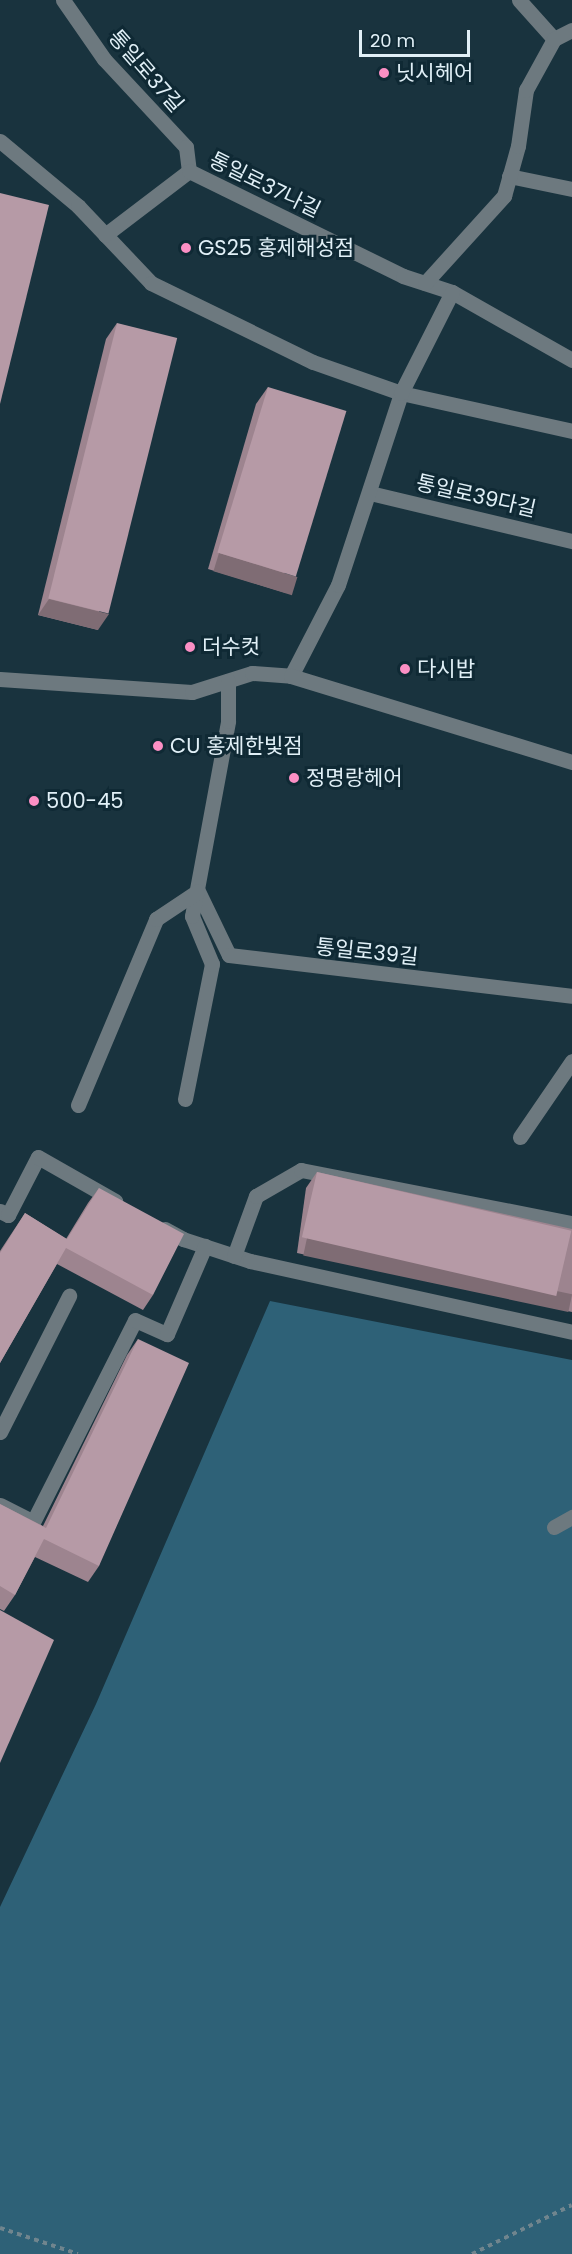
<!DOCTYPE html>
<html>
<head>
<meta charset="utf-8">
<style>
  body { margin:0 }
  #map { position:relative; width:572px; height:2254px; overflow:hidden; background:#19333e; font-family:Poppins,"Noto Sans KR",sans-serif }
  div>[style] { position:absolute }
  .forest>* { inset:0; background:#2e6177 }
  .path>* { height:4px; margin-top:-2px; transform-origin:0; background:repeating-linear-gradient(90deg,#70858e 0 4.5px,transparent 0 9px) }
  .minor>* { height:15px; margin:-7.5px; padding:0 7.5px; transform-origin:7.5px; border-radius:7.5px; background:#6d797f }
  .wall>* { inset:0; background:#9d848f }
  .shaded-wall>* { inset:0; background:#7f6c74; transform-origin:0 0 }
  .building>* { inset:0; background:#b69aa6; transform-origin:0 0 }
  .dots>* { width:16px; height:16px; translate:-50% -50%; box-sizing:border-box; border:3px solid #0f2934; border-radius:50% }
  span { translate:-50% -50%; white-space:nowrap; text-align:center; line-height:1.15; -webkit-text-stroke:6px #0f2934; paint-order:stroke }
  .street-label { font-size:21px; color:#e1f0f7 }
  .poi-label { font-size:21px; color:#e1f0f7 }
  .left { translate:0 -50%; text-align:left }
  .scale { position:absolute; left:359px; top:30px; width:111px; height:27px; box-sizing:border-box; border:3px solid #e1f0f7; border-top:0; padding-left:8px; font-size:18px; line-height:21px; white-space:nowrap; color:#e1f0f7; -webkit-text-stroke:4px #0f2934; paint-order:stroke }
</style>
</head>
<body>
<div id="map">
  <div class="forest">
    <div style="clip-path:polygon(270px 1301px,572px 1360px,572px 2254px,0 2254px,0 1907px,96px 1704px)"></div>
  </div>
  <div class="path">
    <div style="left:0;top:2228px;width:82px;rotate:18.4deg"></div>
    <div style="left:472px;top:2254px;width:111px;rotate:-26.1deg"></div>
  </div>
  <div class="minor">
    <div style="left:63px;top:0;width:72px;rotate:55.2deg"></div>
    <div style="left:104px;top:59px;width:120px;rotate:47deg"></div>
    <div style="left:186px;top:147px;width:24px;rotate:83deg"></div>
    <div style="left:519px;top:0;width:52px;rotate:48.1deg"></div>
    <div style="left:0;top:141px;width:102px;rotate:39.8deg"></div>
    <div style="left:78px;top:206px;width:106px;rotate:46.5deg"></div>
    <div style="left:151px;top:283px;width:180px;rotate:26deg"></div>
    <div style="left:313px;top:362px;width:93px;rotate:19.4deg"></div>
    <div style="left:401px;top:393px;width:175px;rotate:12.5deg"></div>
    <div style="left:509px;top:176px;width:64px;rotate:11.7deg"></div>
    <div style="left:105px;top:235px;width:106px;rotate:-37.3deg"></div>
    <div style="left:189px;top:171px;width:238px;rotate:26.1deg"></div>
    <div style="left:403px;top:276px;width:52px;rotate:18.1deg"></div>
    <div style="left:452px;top:292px;width:138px;rotate:29.5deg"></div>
    <div style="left:425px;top:283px;width:118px;rotate:-47.8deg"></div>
    <div style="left:504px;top:196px;width:52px;rotate:-74.4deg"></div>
    <div style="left:518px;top:146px;width:57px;rotate:-81.9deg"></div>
    <div style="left:526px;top:90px;width:58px;rotate:-61.2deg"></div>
    <div style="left:554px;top:39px;width:20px;rotate:-27deg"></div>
    <div style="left:370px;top:493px;width:208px;rotate:13.4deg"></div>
    <div style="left:291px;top:676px;width:102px;rotate:-62.7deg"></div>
    <div style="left:338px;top:585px;width:202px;rotate:-71.8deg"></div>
    <div style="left:401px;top:393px;width:113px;rotate:-63.2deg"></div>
    <div style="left:0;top:679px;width:192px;rotate:3.9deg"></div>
    <div style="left:192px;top:692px;width:63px;rotate:-17.6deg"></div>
    <div style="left:252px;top:673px;width:39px;rotate:4deg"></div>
    <div style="left:291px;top:676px;width:294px;rotate:17deg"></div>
    <div style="left:198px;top:891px;width:71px;rotate:64.2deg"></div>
    <div style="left:229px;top:955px;width:345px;rotate:6.8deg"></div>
    <div style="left:185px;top:1099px;width:138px;rotate:-78.7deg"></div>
    <div style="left:212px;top:964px;width:52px;rotate:-112.6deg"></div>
    <div style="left:192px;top:916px;width:198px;rotate:-79.5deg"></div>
    <div style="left:228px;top:721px;width:40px;rotate:-90deg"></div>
    <div style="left:78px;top:1105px;width:202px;rotate:-67.2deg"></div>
    <div style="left:156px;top:919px;width:50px;rotate:-33.7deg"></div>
    <div style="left:520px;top:1137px;width:92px;rotate:-55.6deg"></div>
    <div style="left:0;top:1211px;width:9px;rotate:27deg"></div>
    <div style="left:8px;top:1215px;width:65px;rotate:-62.7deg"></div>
    <div style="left:38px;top:1157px;width:89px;rotate:29.7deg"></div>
    <div style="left:165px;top:1229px;width:21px;rotate:29deg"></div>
    <div style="left:183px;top:1239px;width:71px;rotate:18.2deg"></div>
    <div style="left:250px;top:1261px;width:330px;rotate:12.4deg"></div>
    <div style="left:234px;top:1256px;width:64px;rotate:-69.9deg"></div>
    <div style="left:256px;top:1196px;width:52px;rotate:-30deg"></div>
    <div style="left:301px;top:1170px;width:276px;rotate:11.1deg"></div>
    <div style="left:0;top:1432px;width:153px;rotate:-63.1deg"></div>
    <div style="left:0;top:1505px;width:37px;rotate:27deg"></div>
    <div style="left:33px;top:1522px;width:226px;rotate:-63.2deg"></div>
    <div style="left:135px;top:1320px;width:35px;rotate:24deg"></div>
    <div style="left:167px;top:1334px;width:96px;rotate:-66.6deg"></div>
    <div style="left:554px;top:1527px;width:21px;rotate:-29deg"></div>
  </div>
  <div class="wall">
    <div style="clip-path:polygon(117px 323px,98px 630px,38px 615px,106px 339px)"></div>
    <div style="clip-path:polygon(268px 387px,286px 593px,208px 569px,256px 404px)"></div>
    <div style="clip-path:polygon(317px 1172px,572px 1229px,572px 1312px,297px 1253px,306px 1188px)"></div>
    <div style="clip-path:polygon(99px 1188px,153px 1295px,143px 1310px,57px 1264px,0 1363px,0 1251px,25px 1213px,66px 1239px,88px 1203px)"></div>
    <div style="clip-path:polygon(138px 1339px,99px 1566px,88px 1582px,35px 1557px,15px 1595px,4px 1611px,0 1609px,0 1504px,43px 1526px,127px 1355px)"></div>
  </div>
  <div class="shaded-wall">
    <div style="left:219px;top:553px;width:82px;height:19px;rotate:17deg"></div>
    <div style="clip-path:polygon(49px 599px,109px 614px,98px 630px,38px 615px)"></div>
    <div style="left:307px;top:1238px;width:271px;height:18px;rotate:12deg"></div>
  </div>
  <div class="building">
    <div style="clip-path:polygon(0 193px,49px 205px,0 404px)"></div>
    <div style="left:117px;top:323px;width:62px;height:284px;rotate:14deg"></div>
    <div style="left:268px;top:387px;width:82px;height:173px;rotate:17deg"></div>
    <div style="left:317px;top:1172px;width:261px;height:67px;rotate:13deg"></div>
    <div style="clip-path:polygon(99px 1188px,184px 1234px,153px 1295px,66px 1248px,0 1363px,0 1253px,25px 1213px,67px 1239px)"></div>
    <div style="clip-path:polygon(138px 1339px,189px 1363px,99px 1566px,44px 1539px,15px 1595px,0 1586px,0 1504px,46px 1528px)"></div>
    <div style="clip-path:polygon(0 1610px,54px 1640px,0 1763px)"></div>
  </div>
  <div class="dots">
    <div style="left:384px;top:73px;background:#fb8fc4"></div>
    <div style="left:186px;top:248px;background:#fb8fc4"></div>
    <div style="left:190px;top:647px;background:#fb8fc4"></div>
    <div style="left:405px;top:669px;background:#fb8fc4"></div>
    <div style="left:158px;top:746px;background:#fb8fc4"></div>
    <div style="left:294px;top:778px;background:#fb8fc4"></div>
    <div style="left:34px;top:801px;background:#fb8fc4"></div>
  </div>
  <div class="street-label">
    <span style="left:146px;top:71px;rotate:49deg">통일로37길</span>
    <span style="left:265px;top:185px;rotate:26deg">통일로37나길</span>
    <span style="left:476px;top:496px;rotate:13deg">통일로39다길</span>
    <span style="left:367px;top:952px;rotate:6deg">통일로39길</span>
  </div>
  <div class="poi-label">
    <span class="left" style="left:396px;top:73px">닛시헤어</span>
    <span class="left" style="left:198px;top:248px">GS25 홍제해성점</span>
    <span class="left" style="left:202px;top:647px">더수컷</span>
    <span class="left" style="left:417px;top:669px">다시밥</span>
    <span class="left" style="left:170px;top:746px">CU 홍제한빛점</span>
    <span class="left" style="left:306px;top:778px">정명랑헤어</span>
    <span class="left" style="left:46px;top:801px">500-45</span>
  </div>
  <div class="scale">20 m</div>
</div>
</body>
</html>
